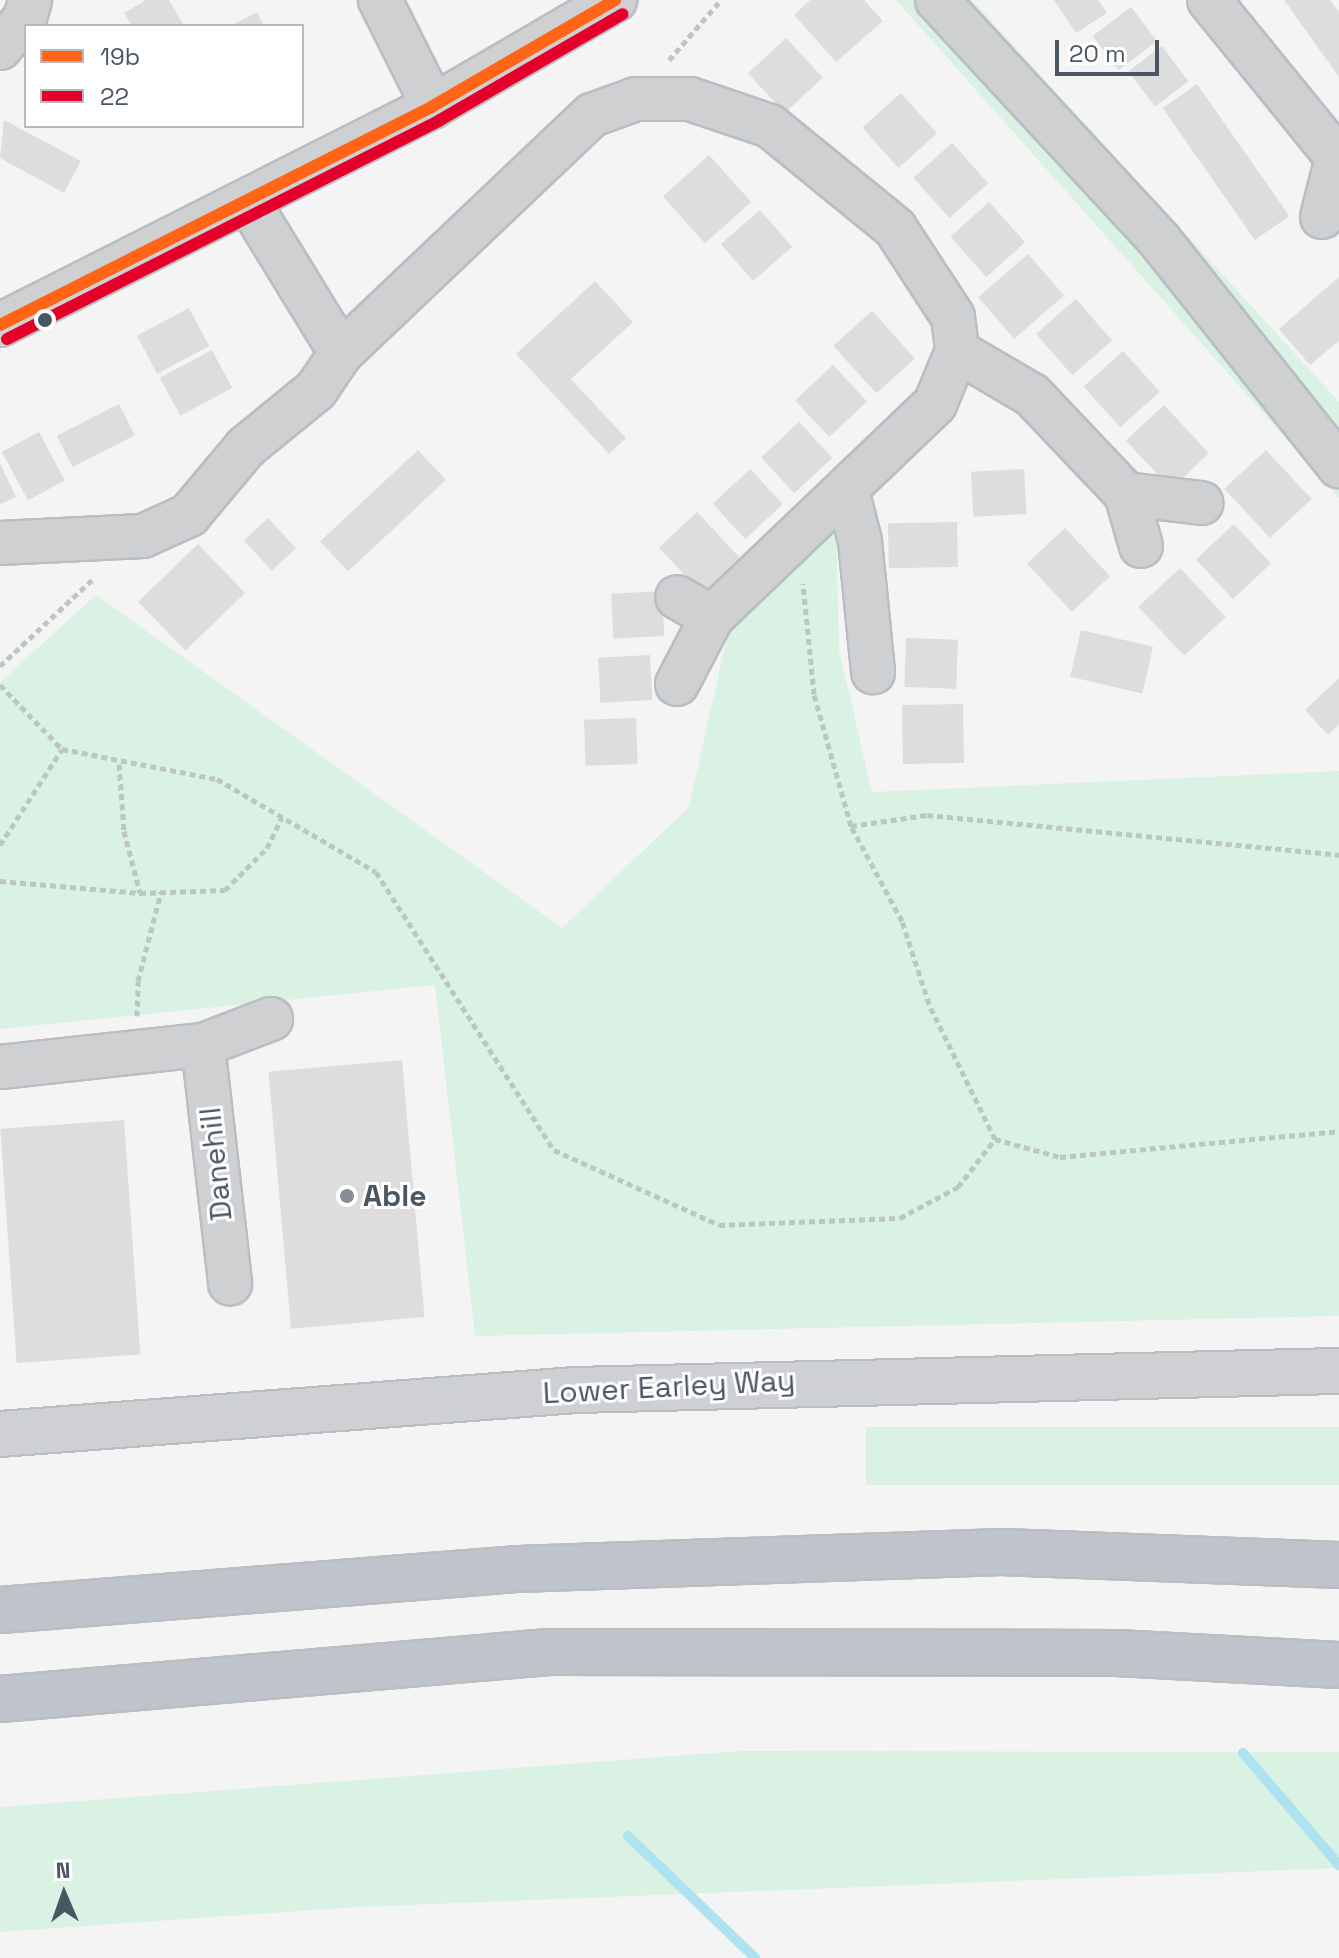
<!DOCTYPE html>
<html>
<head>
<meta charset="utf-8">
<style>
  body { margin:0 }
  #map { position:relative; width:1339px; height:1958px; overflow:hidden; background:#f4f4f4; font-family:"Space Grotesk",sans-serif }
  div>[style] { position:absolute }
  .green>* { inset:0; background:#d9f2e3; transform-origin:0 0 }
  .stream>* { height:10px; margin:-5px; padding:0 5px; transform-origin:5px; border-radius:5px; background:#aee2f0 }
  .building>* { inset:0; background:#ddddde; transform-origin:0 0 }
  .path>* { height:5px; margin-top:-2.5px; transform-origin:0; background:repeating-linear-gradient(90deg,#bcc7c4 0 6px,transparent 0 10px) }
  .roads { filter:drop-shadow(2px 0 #b9bec3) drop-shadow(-2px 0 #b9bec3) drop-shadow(0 2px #b9bec3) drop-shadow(0 -2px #b9bec3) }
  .street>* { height:42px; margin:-21px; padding:0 21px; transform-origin:21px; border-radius:21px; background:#ced0d2 }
  .secondary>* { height:44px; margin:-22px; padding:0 22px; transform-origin:22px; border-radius:22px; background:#ced0d4 }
  .highway>* { height:44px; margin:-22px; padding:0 22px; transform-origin:22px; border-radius:22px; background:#bec4c9 }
  .bus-1>* { height:12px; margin:-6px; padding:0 6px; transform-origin:6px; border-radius:6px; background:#ff6417 }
  .bus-2>* { height:12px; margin:-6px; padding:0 6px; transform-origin:6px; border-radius:6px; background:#e4002b }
  .dots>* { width:22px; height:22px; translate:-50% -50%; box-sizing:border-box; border:4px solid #fff; border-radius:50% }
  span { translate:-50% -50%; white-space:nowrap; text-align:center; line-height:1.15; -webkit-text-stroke:6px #fff; paint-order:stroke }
  .street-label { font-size:30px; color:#4a5661 }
  .poi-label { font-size:30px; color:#4a5661; font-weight:700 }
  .left { translate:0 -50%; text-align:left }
  .legend { position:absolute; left:24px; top:24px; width:280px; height:104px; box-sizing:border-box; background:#fff; border:2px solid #b7bbc0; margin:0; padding:10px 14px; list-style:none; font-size:24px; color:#4a5661 }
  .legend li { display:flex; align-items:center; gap:16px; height:40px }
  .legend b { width:40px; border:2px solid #b7bbc0 }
  .north { position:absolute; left:24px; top:1854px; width:80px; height:80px; -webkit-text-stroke:6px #fff; paint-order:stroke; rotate:358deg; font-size:22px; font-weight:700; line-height:32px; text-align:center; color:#4a5661 }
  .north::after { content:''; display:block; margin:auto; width:28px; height:36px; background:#4a5661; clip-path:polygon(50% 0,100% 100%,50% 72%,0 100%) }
  .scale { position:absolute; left:1055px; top:40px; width:104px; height:36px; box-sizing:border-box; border:4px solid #4a5661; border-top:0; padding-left:10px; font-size:24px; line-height:28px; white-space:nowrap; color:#4a5661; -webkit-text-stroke:6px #fff; paint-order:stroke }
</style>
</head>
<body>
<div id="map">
  <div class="green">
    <div style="clip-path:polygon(896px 0,972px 0,1339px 402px,1339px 498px)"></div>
    <div style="clip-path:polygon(836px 522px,839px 650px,872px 792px,1339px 771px,1339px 1316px,475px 1336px,435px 985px,0 1029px,0 682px,96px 595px,562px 928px,689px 807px,730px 624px)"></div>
    <div style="left:1339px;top:1427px;width:58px;height:473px;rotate:90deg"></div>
    <div style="clip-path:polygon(741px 1751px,1339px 1752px,1339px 1868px,357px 1907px,0 1932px,0 1807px)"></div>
  </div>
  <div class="stream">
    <div style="left:1243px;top:1753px;width:148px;rotate:49.4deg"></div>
    <div style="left:628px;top:1836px;width:176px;rotate:43.8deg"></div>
  </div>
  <div class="building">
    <div style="clip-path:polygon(146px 0,169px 0,184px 26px,132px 26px,124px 13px)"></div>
    <div style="clip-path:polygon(810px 0,864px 0,883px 21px,836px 62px,794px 15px)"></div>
    <div style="clip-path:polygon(1054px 0,1098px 0,1107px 13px,1076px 33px)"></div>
    <div style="clip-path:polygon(1284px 0,1330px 0,1339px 12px,1339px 77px)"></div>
    <div style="left:1131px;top:7px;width:43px;height:48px;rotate:53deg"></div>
    <div style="clip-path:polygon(257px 12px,264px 26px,230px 26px)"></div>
    <div style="left:786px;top:38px;width:54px;height:52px;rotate:47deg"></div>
    <div style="left:1162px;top:46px;width:44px;height:42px;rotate:53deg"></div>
    <div style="left:1197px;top:84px;width:161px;height:42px;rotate:55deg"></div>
    <div style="left:901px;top:93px;width:54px;height:52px;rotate:48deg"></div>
    <div style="clip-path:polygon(4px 120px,81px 161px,64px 193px,0 158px)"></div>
    <div style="left:952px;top:143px;width:54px;height:52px;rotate:48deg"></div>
    <div style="left:709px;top:155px;width:63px;height:62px;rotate:48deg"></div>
    <div style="left:989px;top:202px;width:54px;height:52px;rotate:48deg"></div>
    <div style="left:760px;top:210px;width:49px;height:52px;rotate:49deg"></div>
    <div style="left:1028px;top:254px;width:55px;height:66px;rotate:49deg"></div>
    <div style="clip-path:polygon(1339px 277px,1339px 341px,1310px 365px,1279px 329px)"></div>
    <div style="clip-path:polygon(595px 281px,633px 322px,571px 379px,626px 438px,609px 454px,516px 354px)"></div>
    <div style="left:1076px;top:299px;width:55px;height:53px;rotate:49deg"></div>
    <div style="left:189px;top:308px;width:43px;height:59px;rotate:62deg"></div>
    <div style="left:872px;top:311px;width:64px;height:52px;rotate:48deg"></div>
    <div style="left:212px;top:350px;width:43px;height:59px;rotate:62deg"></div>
    <div style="left:1123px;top:351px;width:55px;height:53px;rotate:48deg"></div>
    <div style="left:833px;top:365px;width:50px;height:52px;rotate:47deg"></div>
    <div style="left:119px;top:404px;width:35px;height:70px;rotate:63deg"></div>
    <div style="left:1164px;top:405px;width:66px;height:52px;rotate:47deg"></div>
    <div style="left:799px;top:422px;width:49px;height:52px;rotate:47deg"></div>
    <div style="left:39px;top:432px;width:55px;height:42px;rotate:62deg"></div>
    <div style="left:418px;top:450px;width:41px;height:134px;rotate:47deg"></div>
    <div style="left:1266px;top:450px;width:67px;height:57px;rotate:47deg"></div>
    <div style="clip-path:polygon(0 463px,16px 497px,0 504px)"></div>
    <div style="left:750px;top:469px;width:48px;height:51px;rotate:47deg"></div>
    <div style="left:1024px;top:469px;width:45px;height:53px;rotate:87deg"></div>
    <div style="left:697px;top:512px;width:66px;height:52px;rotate:47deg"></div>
    <div style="left:268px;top:518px;width:41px;height:33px;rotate:47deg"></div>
    <div style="left:957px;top:522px;width:45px;height:69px;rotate:89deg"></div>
    <div style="left:1234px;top:524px;width:54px;height:52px;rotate:47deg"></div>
    <div style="left:1065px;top:528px;width:66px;height:52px;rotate:47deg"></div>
    <div style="left:198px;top:544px;width:68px;height:83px;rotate:46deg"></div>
    <div style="left:1180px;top:568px;width:67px;height:57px;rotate:47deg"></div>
    <div style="left:662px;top:591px;width:45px;height:51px;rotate:87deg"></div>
    <div style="left:1081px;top:630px;width:74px;height:48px;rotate:13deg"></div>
    <div style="left:906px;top:638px;width:52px;height:49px;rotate:2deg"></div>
    <div style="left:650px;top:655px;width:45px;height:52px;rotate:87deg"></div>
    <div style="clip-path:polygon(1339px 678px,1339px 724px,1328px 735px,1305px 710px)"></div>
    <div style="left:963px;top:704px;width:59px;height:61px;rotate:89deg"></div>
    <div style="left:636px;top:718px;width:46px;height:52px;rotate:88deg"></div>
    <div style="left:402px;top:1060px;width:258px;height:134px;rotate:85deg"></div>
    <div style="left:124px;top:1120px;width:235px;height:124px;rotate:86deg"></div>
  </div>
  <div class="path">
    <div style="left:669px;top:60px;width:79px;rotate:-49.1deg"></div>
    <div style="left:0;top:666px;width:129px;rotate:-43.1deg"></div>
    <div style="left:0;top:685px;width:89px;rotate:45.9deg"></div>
    <div style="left:62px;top:749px;width:158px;rotate:11deg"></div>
    <div style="left:217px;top:779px;width:184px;rotate:30.3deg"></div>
    <div style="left:376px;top:872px;width:330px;rotate:57.4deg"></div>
    <div style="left:554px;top:1150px;width:181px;rotate:24.4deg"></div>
    <div style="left:719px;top:1225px;width:181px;rotate:-2.2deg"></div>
    <div style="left:900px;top:1218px;width:66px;rotate:-28.1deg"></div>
    <div style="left:958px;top:1187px;width:61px;rotate:-52.4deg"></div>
    <div style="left:995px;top:1139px;width:150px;rotate:-116.1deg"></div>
    <div style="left:929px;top:1004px;width:87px;rotate:-108deg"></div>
    <div style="left:902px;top:921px;width:108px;rotate:-118.2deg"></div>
    <div style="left:851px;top:826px;width:137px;rotate:-105.7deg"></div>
    <div style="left:814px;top:694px;width:111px;rotate:-95.7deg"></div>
    <div style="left:119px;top:764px;width:67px;rotate:85.7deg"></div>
    <div style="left:124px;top:831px;width:64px;rotate:75.5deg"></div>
    <div style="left:851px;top:826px;width:77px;rotate:-8.2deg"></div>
    <div style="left:927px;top:815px;width:414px;rotate:5.5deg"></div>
    <div style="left:0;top:845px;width:114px;rotate:-57.1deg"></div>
    <div style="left:0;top:881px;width:141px;rotate:4.9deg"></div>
    <div style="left:140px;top:893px;width:85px;rotate:-2deg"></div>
    <div style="left:225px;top:890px;width:59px;rotate:-45deg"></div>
    <div style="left:267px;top:848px;width:34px;rotate:-64deg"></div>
    <div style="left:137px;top:1016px;width:35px;rotate:-88deg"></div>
    <div style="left:138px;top:981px;width:92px;rotate:-75.5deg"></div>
    <div style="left:995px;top:1139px;width:67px;rotate:15.5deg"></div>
    <div style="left:1060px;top:1157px;width:280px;rotate:-5.3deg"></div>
  </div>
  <div class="roads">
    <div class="street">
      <div style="left:380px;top:0;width:119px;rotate:63.4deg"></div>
      <div style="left:937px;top:0;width:328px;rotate:47.2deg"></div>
      <div style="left:1160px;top:241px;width:288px;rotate:51.5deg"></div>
      <div style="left:1209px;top:0;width:206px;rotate:50.9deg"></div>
      <div style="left:0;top:48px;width:39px;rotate:-50deg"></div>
      <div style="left:25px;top:18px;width:19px;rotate:-74deg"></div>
      <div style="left:249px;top:203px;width:176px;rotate:58.5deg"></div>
      <div style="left:1322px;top:217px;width:57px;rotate:-75.7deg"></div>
      <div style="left:0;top:325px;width:485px;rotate:-26.8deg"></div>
      <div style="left:433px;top:106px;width:211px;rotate:-30.2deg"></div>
      <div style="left:957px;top:351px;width:87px;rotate:30.4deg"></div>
      <div style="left:1032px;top:395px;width:137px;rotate:46.5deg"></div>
      <div style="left:1126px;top:494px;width:76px;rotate:6.8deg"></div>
      <div style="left:848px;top:494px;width:49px;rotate:75.7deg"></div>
      <div style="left:860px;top:541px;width:132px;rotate:84.3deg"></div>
      <div style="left:1126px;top:494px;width:54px;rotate:73.9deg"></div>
      <div style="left:0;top:543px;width:143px;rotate:-2.8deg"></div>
      <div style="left:143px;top:536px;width:51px;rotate:-24.5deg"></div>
      <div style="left:189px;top:515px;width:89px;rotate:-50deg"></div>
      <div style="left:246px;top:447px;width:90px;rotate:-39.2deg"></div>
      <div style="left:316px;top:390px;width:45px;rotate:-56deg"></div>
      <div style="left:341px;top:353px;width:346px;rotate:-43.5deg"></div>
      <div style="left:592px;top:115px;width:47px;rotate:-20deg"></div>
      <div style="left:636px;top:99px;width:54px"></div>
      <div style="left:690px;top:99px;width:84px;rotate:18.6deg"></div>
      <div style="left:770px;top:126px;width:161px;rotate:39.2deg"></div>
      <div style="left:895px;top:228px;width:106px;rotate:56.9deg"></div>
      <div style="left:953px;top:317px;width:34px;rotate:83deg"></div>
      <div style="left:957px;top:351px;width:57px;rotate:112.5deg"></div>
      <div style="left:935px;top:404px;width:308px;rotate:136.3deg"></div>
      <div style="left:712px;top:617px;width:40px;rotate:-150.3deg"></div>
      <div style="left:677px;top:684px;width:76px;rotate:-62.4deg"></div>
      <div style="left:203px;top:1045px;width:240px;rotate:83.5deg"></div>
      <div style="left:0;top:1067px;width:204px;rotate:-6.2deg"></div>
      <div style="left:203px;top:1045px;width:73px;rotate:-20.9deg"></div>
    </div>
    <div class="secondary">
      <div style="left:0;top:1434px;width:578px;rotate:-4.37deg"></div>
      <div style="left:576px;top:1390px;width:763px;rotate:-1.43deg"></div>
    </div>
    <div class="highway">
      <div style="left:0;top:1610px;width:520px;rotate:-4.53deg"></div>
      <div style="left:518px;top:1569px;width:484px;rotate:-2deg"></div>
      <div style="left:1002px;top:1552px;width:337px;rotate:2.2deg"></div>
      <div style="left:0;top:1699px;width:551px;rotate:-4.89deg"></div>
      <div style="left:549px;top:1652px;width:568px;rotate:0.1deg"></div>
      <div style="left:1117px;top:1653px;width:222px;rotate:3.1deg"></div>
    </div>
  </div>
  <div class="bus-1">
    <div style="left:0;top:325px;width:485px;rotate:-26.8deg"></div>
    <div style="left:433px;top:106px;width:211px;rotate:-30.2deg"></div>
  </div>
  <div class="bus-2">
    <div style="left:7px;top:339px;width:485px;rotate:-26.8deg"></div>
    <div style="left:440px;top:120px;width:211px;rotate:-30.1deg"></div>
  </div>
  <div class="dots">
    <div style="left:45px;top:320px;background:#4a5661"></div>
    <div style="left:347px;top:1196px;background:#868d94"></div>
  </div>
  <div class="street-label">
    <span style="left:216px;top:1164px;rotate:-96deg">Danehill</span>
    <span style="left:669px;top:1387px;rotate:-3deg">Lower Earley Way</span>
  </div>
  <div class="poi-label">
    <span class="left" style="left:363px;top:1196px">Able</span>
  </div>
  <ul class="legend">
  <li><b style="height:10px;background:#ff6417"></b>19b</li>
  <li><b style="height:10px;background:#e4002b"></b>22</li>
  </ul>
  <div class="north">N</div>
  <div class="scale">20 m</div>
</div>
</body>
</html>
